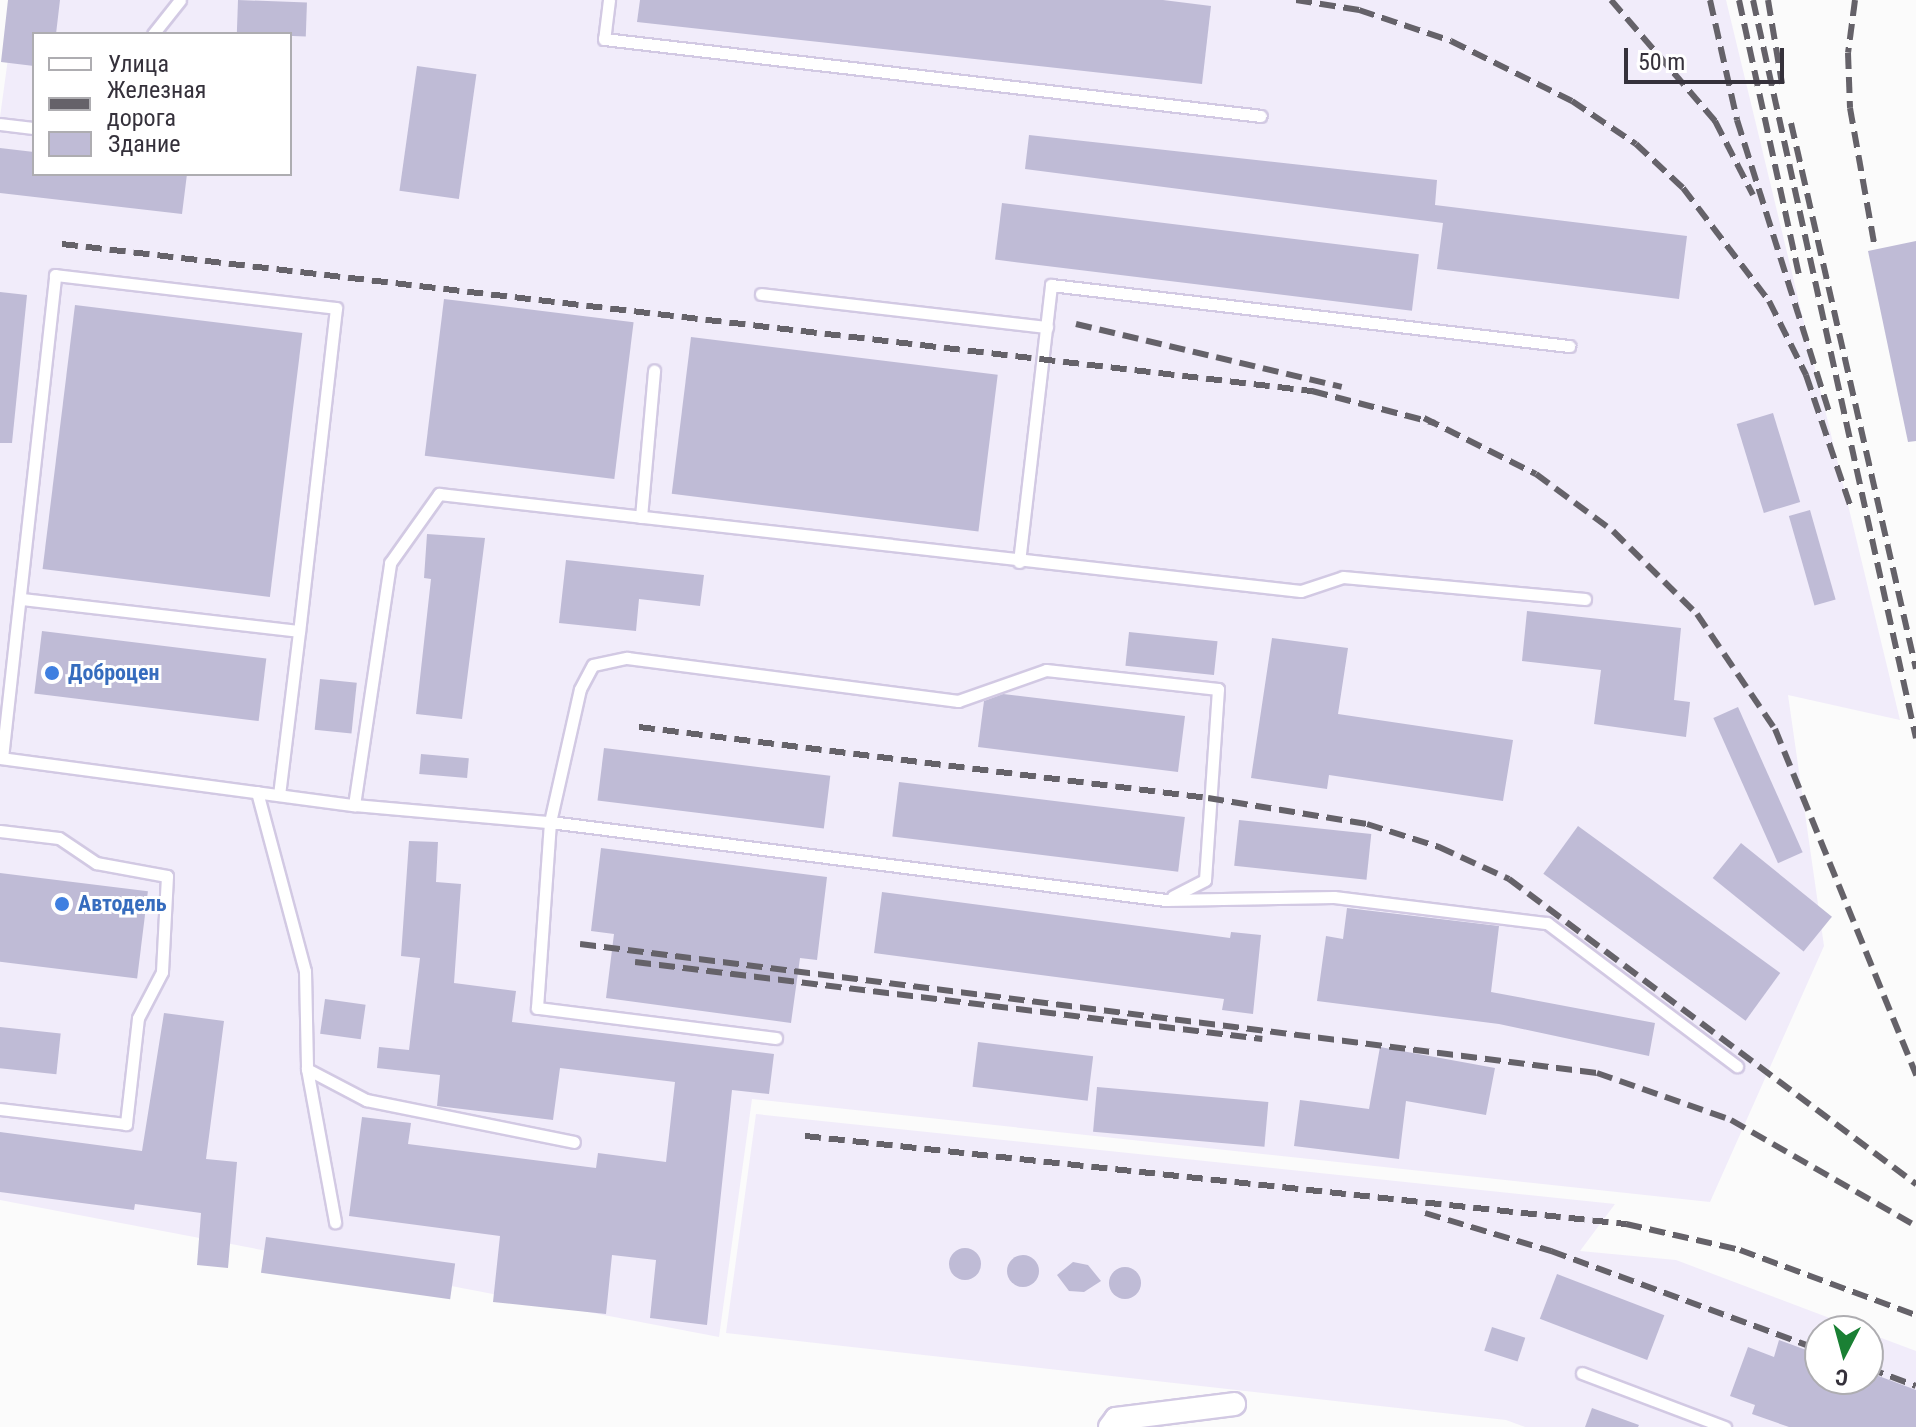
<!DOCTYPE html>
<html>
<head>
<meta charset="utf-8">
<style>
  body { margin:0 }
  #map { position:relative; width:1916px; height:1427px; overflow:hidden; background:#fbfbfb; font-family:"Roboto Condensed",sans-serif }
  div>[style] { position:absolute }
  .built>* { inset:0; background:#f1ecfa }
  .building>* { inset:0; background:#bfbbd6; transform-origin:0 0 }
  .round { border-radius:50% }
  .roads { filter:drop-shadow(2px 0 #d2c9e3) drop-shadow(-2px 0 #d2c9e3) drop-shadow(0 2px #d2c9e3) drop-shadow(0 -2px #d2c9e3) }
  .lane>* { height:11px; margin:-5.5px; padding:0 5.5px; transform-origin:5.5px; border-radius:5.5px; background:#fff }
  .street>* { height:22px; margin:-11px; padding:0 11px; transform-origin:11px; border-radius:11px; background:#fff }
  .rail>* { height:6px; margin-top:-3px; transform-origin:0; background:repeating-linear-gradient(90deg,#656269 0 16px,transparent 0 24px) }
  .dots>* { width:22px; height:22px; translate:-50% -50%; box-sizing:border-box; border:4px solid #fff; border-radius:50% }
  span { translate:-50% -50%; white-space:nowrap; text-align:center; line-height:1.15; -webkit-text-stroke:6px #fff; paint-order:stroke }
  .shop-label { font-size:22px; color:#366cbe; font-weight:700 }
  .left { translate:0 -50%; text-align:left }
  .legend { position:absolute; left:32px; top:32px; width:260px; height:144px; box-sizing:border-box; background:#fff; border:2px solid #aeadb1; margin:0; padding:10px 14px; list-style:none; font-size:24px; color:#35313b }
  .legend li { display:flex; align-items:center; gap:16px; height:40px }
  .legend b { width:40px; border:2px solid #aeadb1 }
  .north { position:absolute; left:1804px; top:1315px; width:80px; height:80px; box-sizing:border-box; background:#fff; border:2px solid #aeadb1; border-radius:50%; rotate:186deg; font-size:22px; font-weight:700; line-height:32px; text-align:center; color:#35313b }
  .north::after { content:''; display:block; margin:auto; width:28px; height:36px; background:#1a8034; clip-path:polygon(50% 0,100% 100%,50% 72%,0 100%) }
  .scale { position:absolute; left:1624px; top:48px; width:160px; height:36px; box-sizing:border-box; border:4px solid #35313b; border-top:0; padding-left:10px; font-size:24px; line-height:28px; white-space:nowrap; color:#35313b; -webkit-text-stroke:6px #fff; paint-order:stroke }
</style>
</head>
<body>
<div id="map">
  <div class="built">
    <div style="clip-path:polygon(evenodd,16px 0,1726px 0,1900px 720px,1788px 695px,1824px 946px,1710px 1202px,752px 1099px,719px 1337px,0 1200px,0 117px,16px 0,34px 34px,290px 34px,290px 174px,34px 174px,34px 34px)"></div>
    <div style="clip-path:polygon(756px 1114px,1615px 1204px,1580px 1251px,1676px 1260px,1864px 1331px,1820px 1331px,1820px 1379px,1868px 1379px,1868px 1333px,1916px 1351px,1916px 1427px,1525px 1427px,1506px 1420px,726px 1333px)"></div>
  </div>
  <div class="building">
    <div style="clip-path:polygon(8px 0,60px 0,56px 34px,34px 34px,34px 66px,1px 62px)"></div>
    <div style="left:238px;top:0;width:69px;height:34px;rotate:2deg"></div>
    <div style="clip-path:polygon(640px 0,1163px 0,1211px 6px,1202px 84px,637px 22px)"></div>
    <div style="left:417px;top:66px;width:60px;height:126px;rotate:8deg"></div>
    <div style="clip-path:polygon(1029px 135px,1437px 180px,1435px 205px,1687px 236px,1679px 299px,1437px 269px,1443px 223px,1025px 169px)"></div>
    <div style="clip-path:polygon(0 148px,34px 152px,34px 174px,187px 174px,182px 214px,0 193px)"></div>
    <div style="left:1002px;top:203px;width:420px;height:57px;rotate:7deg"></div>
    <div style="clip-path:polygon(1916px 241px,1916px 441px,1908px 442px,1868px 251px)"></div>
    <div style="clip-path:polygon(0 292px,27px 295px,12px 443px,0 443px)"></div>
    <div style="left:444px;top:299px;width:191px;height:158px;rotate:7deg"></div>
    <div style="left:75px;top:305px;width:229px;height:266px;rotate:7deg"></div>
    <div style="left:691px;top:337px;width:309px;height:158px;rotate:7deg"></div>
    <div style="left:1773px;top:413px;width:93px;height:38px;rotate:73deg"></div>
    <div style="left:1810px;top:510px;width:93px;height:22px;rotate:74deg"></div>
    <div style="clip-path:polygon(427px 534px,485px 538px,462px 719px,416px 714px,431px 579px,424px 578px)"></div>
    <div style="clip-path:polygon(566px 560px,704px 575px,700px 606px,639px 599px,636px 631px,559px 623px)"></div>
    <div style="clip-path:polygon(1527px 611px,1681px 628px,1674px 700px,1690px 702px,1686px 737px,1594px 724px,1601px 670px,1522px 661px)"></div>
    <div style="left:42px;top:631px;width:226px;height:63px;rotate:7deg"></div>
    <div style="left:1129px;top:632px;width:89px;height:34px;rotate:6deg"></div>
    <div style="clip-path:polygon(1272px 638px,1348px 648px,1338px 714px,1513px 740px,1503px 801px,1329px 775px,1327px 789px,1251px 778px)"></div>
    <div style="left:320px;top:679px;width:37px;height:51px;rotate:6deg"></div>
    <div style="clip-path:polygon(1003px 694px,1185px 716px,1178px 772px,978px 747px,984px 701px)"></div>
    <div style="left:1738px;top:707px;width:159px;height:27px;rotate:66deg"></div>
    <div style="left:604px;top:748px;width:228px;height:53px;rotate:7deg"></div>
    <div style="left:421px;top:754px;width:48px;height:20px;rotate:5deg"></div>
    <div style="left:899px;top:782px;width:288px;height:55px;rotate:7deg"></div>
    <div style="left:1239px;top:820px;width:133px;height:46px;rotate:6deg"></div>
    <div style="left:1578px;top:826px;width:250px;height:59px;rotate:36deg"></div>
    <div style="clip-path:polygon(409px 841px,438px 842px,436px 882px,461px 884px,454px 983px,516px 991px,512px 1022px,774px 1054px,769px 1094px,732px 1090px,707px 1325px,650px 1318px,656px 1260px,612px 1255px,606px 1314px,493px 1302px,500px 1236px,349px 1216px,362px 1117px,411px 1123px,408px 1144px,596px 1168px,598px 1153px,666px 1162px,675px 1082px,560px 1068px,553px 1120px,437px 1106px,440px 1075px,377px 1068px,379px 1047px,409px 1050px,420px 958px,401px 956px)"></div>
    <div style="left:1741px;top:843px;width:117px;height:45px;rotate:39deg"></div>
    <div style="clip-path:polygon(601px 848px,827px 877px,817px 960px,800px 958px,791px 1023px,606px 998px,614px 934px,591px 931px)"></div>
    <div style="left:0;top:873px;width:149px;height:88px;rotate:7deg"></div>
    <div style="clip-path:polygon(882px 892px,1230px 938px,1231px 932px,1261px 935px,1253px 1014px,1222px 1010px,1224px 999px,874px 953px)"></div>
    <div style="clip-path:polygon(1347px 908px,1499px 926px,1491px 992px,1655px 1023px,1649px 1056px,1499px 1024px,1317px 1001px,1326px 936px,1343px 939px)"></div>
    <div style="left:325px;top:999px;width:41px;height:35px;rotate:8deg"></div>
    <div style="clip-path:polygon(164px 1013px,224px 1021px,206px 1159px,237px 1162px,228px 1268px,197px 1265px,201px 1213px,135px 1204px,134px 1210px,0 1192px,0 1132px,142px 1151px)"></div>
    <div style="left:0;top:1027px;width:61px;height:41px;rotate:6deg"></div>
    <div style="left:978px;top:1042px;width:116px;height:45px;rotate:7deg"></div>
    <div style="clip-path:polygon(1380px 1047px,1495px 1068px,1486px 1115px,1406px 1101px,1399px 1159px,1294px 1146px,1300px 1100px,1369px 1109px)"></div>
    <div style="left:1097px;top:1087px;width:172px;height:45px;rotate:5deg"></div>
    <div style="left:266px;top:1237px;width:191px;height:36px;rotate:8deg"></div>
    <div class="round" style="left:949px;top:1248px;width:32px;height:32px"></div>
    <div class="round" style="left:1007px;top:1255px;width:32px;height:32px"></div>
    <div style="clip-path:polygon(1073px 1262px,1088px 1265px,1101px 1281px,1084px 1292px,1069px 1291px,1057px 1275px)"></div>
    <div class="round" style="left:1109px;top:1267px;width:32px;height:32px"></div>
    <div style="left:1557px;top:1274px;width:115px;height:48px;rotate:21deg"></div>
    <div style="left:1492px;top:1327px;width:35px;height:25px;rotate:18deg"></div>
    <div style="clip-path:polygon(1779px 1340px,1820px 1355px,1820px 1379px,1868px 1379px,1868px 1372px,1916px 1390px,1916px 1427px,1789px 1427px,1752px 1414px,1755px 1405px,1730px 1396px,1748px 1347px,1774px 1357px)"></div>
    <div style="clip-path:polygon(1592px 1408px,1639px 1425px,1638px 1427px,1585px 1427px)"></div>
  </div>
  <div class="roads">
    <div class="lane">
      <div style="left:609px;top:0;width:39px;rotate:97deg"></div>
      <div style="left:604px;top:39px;width:661px;rotate:6.68deg"></div>
      <div style="left:153px;top:34px;width:43px;rotate:-51.5deg"></div>
      <div style="left:0;top:124px;width:34px;rotate:7deg"></div>
      <div style="left:761px;top:294px;width:288px;rotate:6.6deg"></div>
      <div style="left:641px;top:517px;width:147px;rotate:-84.9deg"></div>
      <div style="left:1019px;top:562px;width:279px;rotate:-83.4deg"></div>
      <div style="left:1051px;top:285px;width:522px;rotate:6.72deg"></div>
      <div style="left:0;top:758px;width:357px;rotate:7.6deg"></div>
      <div style="left:354px;top:805px;width:245px;rotate:-81.5deg"></div>
      <div style="left:390px;top:563px;width:85px;rotate:-54.6deg"></div>
      <div style="left:439px;top:494px;width:867px;rotate:6.42deg"></div>
      <div style="left:1301px;top:591px;width:44px;rotate:-18.4deg"></div>
      <div style="left:1343px;top:577px;width:243px;rotate:5.2deg"></div>
      <div style="left:2px;top:758px;width:486px;rotate:-83.7deg"></div>
      <div style="left:55px;top:275px;width:283px;rotate:6.7deg"></div>
      <div style="left:336px;top:308px;width:325px;rotate:96.5deg"></div>
      <div style="left:299px;top:631px;width:280px;rotate:-173.4deg"></div>
      <div style="left:257px;top:792px;width:185px;rotate:75deg"></div>
      <div style="left:305px;top:971px;width:98px;rotate:88.8deg"></div>
      <div style="left:307px;top:1069px;width:67px;rotate:27.7deg"></div>
      <div style="left:366px;top:1100px;width:212px;rotate:11.4deg"></div>
      <div style="left:279px;top:795px;width:165px;rotate:-83deg"></div>
      <div style="left:354px;top:805px;width:197px;rotate:5deg"></div>
      <div style="left:550px;top:822px;width:136px;rotate:-77.3deg"></div>
      <div style="left:580px;top:689px;width:27px;rotate:-62deg"></div>
      <div style="left:593px;top:665px;width:35px;rotate:-12deg"></div>
      <div style="left:627px;top:658px;width:334px;rotate:7.4deg"></div>
      <div style="left:958px;top:701px;width:93px;rotate:-19.4deg"></div>
      <div style="left:1046px;top:670px;width:173px;rotate:6.3deg"></div>
      <div style="left:1218px;top:689px;width:191px;rotate:93.9deg"></div>
      <div style="left:1205px;top:880px;width:36px;rotate:153deg"></div>
      <div style="left:0;top:831px;width:59px;rotate:6.8deg"></div>
      <div style="left:59px;top:838px;width:45px;rotate:34deg"></div>
      <div style="left:96px;top:863px;width:72px;rotate:10.4deg"></div>
      <div style="left:167px;top:876px;width:96px;rotate:93deg"></div>
      <div style="left:162px;top:972px;width:52px;rotate:117.6deg"></div>
      <div style="left:138px;top:1018px;width:107px;rotate:96.5deg"></div>
      <div style="left:126px;top:1124px;width:127px;rotate:-173.2deg"></div>
      <div style="left:776px;top:1038px;width:241px;rotate:-172.8deg"></div>
      <div style="left:537px;top:1008px;width:186px;rotate:-86deg"></div>
      <div style="left:550px;top:822px;width:621px;rotate:7.22deg"></div>
      <div style="left:1166px;top:900px;width:168px;rotate:-1deg"></div>
      <div style="left:1334px;top:897px;width:215px;rotate:7deg"></div>
      <div style="left:1547px;top:923px;width:238px;rotate:37deg"></div>
      <div style="left:307px;top:1069px;width:156px;rotate:79.6deg"></div>
      <div style="left:1582px;top:1373px;width:153px;rotate:20.7deg"></div>
    </div>
    <div class="street">
      <div style="left:1110px;top:1427px;width:10px;rotate:-53deg"></div>
      <div style="left:1116px;top:1419px;width:119px;rotate:-7.2deg"></div>
    </div>
  </div>
  <div class="rail">
    <div style="left:1296px;top:0;width:64px;rotate:9deg"></div>
    <div style="left:1359px;top:10px;width:97px;rotate:18.6deg"></div>
    <div style="left:1451px;top:41px;width:135px;rotate:26.4deg"></div>
    <div style="left:1572px;top:101px;width:77px;rotate:33.9deg"></div>
    <div style="left:1636px;top:144px;width:64px;rotate:43.1deg"></div>
    <div style="left:1683px;top:188px;width:142px;rotate:52.7deg"></div>
    <div style="left:1769px;top:301px;width:83px;rotate:63.4deg"></div>
    <div style="left:1806px;top:375px;width:140px;rotate:71.3deg"></div>
    <div style="left:1611px;top:0;width:160px;rotate:49.3deg"></div>
    <div style="left:1715px;top:121px;width:83px;rotate:62.8deg"></div>
    <div style="left:1710px;top:0;width:123px;rotate:77.3deg"></div>
    <div style="left:1737px;top:120px;width:309px;rotate:72.5deg"></div>
    <div style="left:1739px;top:0;width:286px;rotate:77.7deg"></div>
    <div style="left:1753px;top:0;width:756px;rotate:77.55deg"></div>
    <div style="left:1768px;top:0;width:85px;rotate:80.5deg"></div>
    <div style="left:1855px;top:0;width:53px;rotate:97.5deg"></div>
    <div style="left:1848px;top:53px;width:55px;rotate:87.9deg"></div>
    <div style="left:1850px;top:108px;width:143px;rotate:79.9deg"></div>
    <div style="left:1791px;top:123px;width:560px;rotate:77.11deg"></div>
    <div style="left:62px;top:244px;width:1259px;rotate:6.71deg"></div>
    <div style="left:1312px;top:391px;width:127px;rotate:14.6deg"></div>
    <div style="left:1076px;top:324px;width:273px;rotate:13.3deg"></div>
    <div style="left:1424px;top:418px;width:125px;rotate:26.6deg"></div>
    <div style="left:1536px;top:474px;width:96px;rotate:36.5deg"></div>
    <div style="left:1613px;top:531px;width:118px;rotate:44.7deg"></div>
    <div style="left:1697px;top:614px;width:139px;rotate:55.9deg"></div>
    <div style="left:1775px;top:729px;width:374px;rotate:67.8deg"></div>
    <div style="left:639px;top:727px;width:573px;rotate:7.11deg"></div>
    <div style="left:1208px;top:798px;width:161px;rotate:9.3deg"></div>
    <div style="left:1367px;top:824px;width:76px;rotate:17.7deg"></div>
    <div style="left:1439px;top:847px;width:77px;rotate:24.6deg"></div>
    <div style="left:1509px;top:879px;width:509px;rotate:36.85deg"></div>
    <div style="left:580px;top:944px;width:1025px;rotate:7.23deg"></div>
    <div style="left:1597px;top:1073px;width:142px;rotate:19.3deg"></div>
    <div style="left:1731px;top:1120px;width:213px;rotate:29.8deg"></div>
    <div style="left:635px;top:962px;width:632px;rotate:7deg"></div>
    <div style="left:805px;top:1136px;width:826px;rotate:6.12deg"></div>
    <div style="left:1626px;top:1224px;width:117px;rotate:12.8deg"></div>
    <div style="left:1740px;top:1250px;width:188px;rotate:20.3deg"></div>
    <div style="left:1425px;top:1213px;width:132px;rotate:16.8deg"></div>
    <div style="left:1551px;top:1251px;width:287px;rotate:20.2deg"></div>
    <div style="left:1868px;top:1368px;width:51px;rotate:20.6deg"></div>
  </div>
  <div class="dots">
    <div style="left:52px;top:673px;background:#3f7fe0"></div>
    <div style="left:62px;top:904px;background:#3f7fe0"></div>
  </div>
  <div class="shop-label">
    <span class="left" style="left:68px;top:673px">Доброцен</span>
    <span class="left" style="left:78px;top:904px">Автодель</span>
  </div>
  <ul class="legend">
  <li><b style="height:10px;background:#fff"></b>Улица</li>
  <li><b style="height:10px;background:#656269"></b>Железная дорога</li>
  <li><b style="height:22px;background:#bfbbd6"></b>Здание</li>
  </ul>
  <div class="north">С</div>
  <div class="scale">50 m</div>
</div>
</body>
</html>
